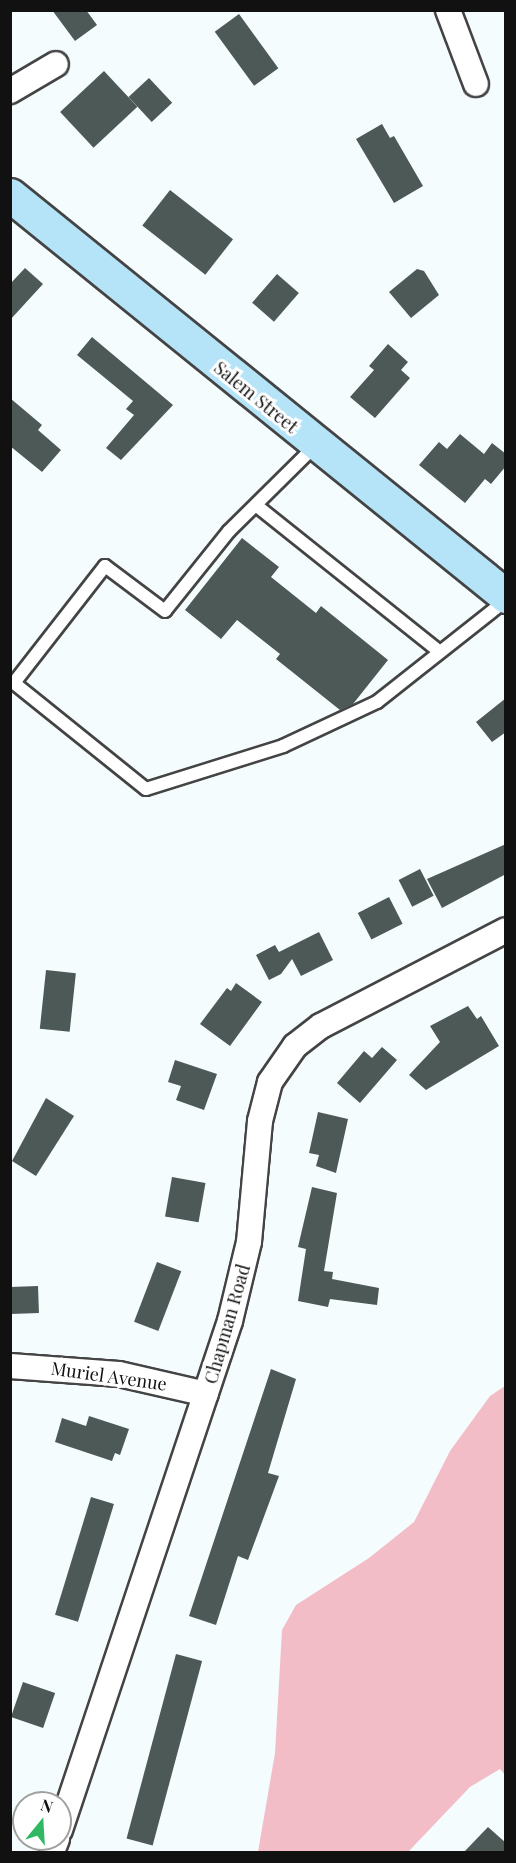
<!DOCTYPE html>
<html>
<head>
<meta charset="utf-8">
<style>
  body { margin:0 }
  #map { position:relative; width:516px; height:1863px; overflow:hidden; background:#f5fcfe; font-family:"Playfair Display",serif }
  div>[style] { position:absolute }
  .water>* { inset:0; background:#f3bdc8 }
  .building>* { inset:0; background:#4d5956; transform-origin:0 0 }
  .roads { filter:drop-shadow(2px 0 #444) drop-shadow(-2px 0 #444) drop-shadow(0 2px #444) drop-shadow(0 -2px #444) }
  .lane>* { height:12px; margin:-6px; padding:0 6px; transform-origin:6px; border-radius:6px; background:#fff }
  .street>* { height:24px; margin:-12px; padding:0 12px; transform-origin:12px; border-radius:12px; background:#fff }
  .secondary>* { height:33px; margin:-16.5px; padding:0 16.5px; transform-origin:16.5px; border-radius:16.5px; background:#b5e4f9 }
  span { translate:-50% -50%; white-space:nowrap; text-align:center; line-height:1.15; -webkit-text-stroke:6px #fff; paint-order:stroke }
  .street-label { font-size:18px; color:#111 }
  .frame { position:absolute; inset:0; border:12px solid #111; pointer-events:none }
  .north { position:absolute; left:12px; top:1791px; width:60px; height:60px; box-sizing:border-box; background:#fff; border:2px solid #a0a0a0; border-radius:50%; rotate:18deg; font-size:16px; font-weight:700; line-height:24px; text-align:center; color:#111 }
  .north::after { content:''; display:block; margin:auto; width:21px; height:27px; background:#31b863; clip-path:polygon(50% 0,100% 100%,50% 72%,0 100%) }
</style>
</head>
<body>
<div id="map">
  <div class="water">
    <div style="clip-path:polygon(505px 1386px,505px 1775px,500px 1769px,470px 1787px,408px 1852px,258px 1852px,275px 1753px,282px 1630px,296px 1605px,369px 1558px,414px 1522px,450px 1451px,490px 1396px)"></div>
  </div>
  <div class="building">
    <div style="clip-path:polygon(52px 10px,86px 10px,97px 25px,75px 41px)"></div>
    <div style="left:239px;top:14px;width:67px;height:30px;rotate:54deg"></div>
    <div style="left:104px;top:71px;width:49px;height:60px;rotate:47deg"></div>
    <div style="left:149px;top:78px;width:34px;height:28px;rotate:47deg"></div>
    <div style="clip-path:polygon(382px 124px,390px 138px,394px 136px,423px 186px,394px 203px,356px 139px)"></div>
    <div style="left:170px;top:190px;width:80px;height:45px;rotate:38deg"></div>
    <div style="clip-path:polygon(25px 268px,43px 284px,10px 320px,10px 284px)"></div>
    <div style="clip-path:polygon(417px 269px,424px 271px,439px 295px,411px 318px,389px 292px)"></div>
    <div style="left:277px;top:274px;width:29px;height:38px;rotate:41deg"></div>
    <div style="clip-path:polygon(92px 337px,173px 405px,121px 460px,106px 448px,134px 415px,126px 409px,133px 401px,77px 355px)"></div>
    <div style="clip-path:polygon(388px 344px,408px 362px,401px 370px,410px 378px,375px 418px,350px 397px,374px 370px,369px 366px)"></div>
    <div style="clip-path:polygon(10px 398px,42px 425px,38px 430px,61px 450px,42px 472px,10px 446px)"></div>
    <div style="clip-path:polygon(460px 434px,484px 454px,492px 443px,506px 454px,506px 466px,491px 484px,485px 479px,465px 503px,419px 465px,439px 442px,447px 449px)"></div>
    <div style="clip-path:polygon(242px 538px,279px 567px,271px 577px,316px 613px,321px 606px,388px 660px,353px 704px,340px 710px,276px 659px,280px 654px,237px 620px,221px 639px,185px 610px)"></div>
    <div style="clip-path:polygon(506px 698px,506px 732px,492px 742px,476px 722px)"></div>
    <div style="clip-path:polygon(506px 844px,506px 874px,442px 908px,427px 879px)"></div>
    <div style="left:420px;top:869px;width:30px;height:24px;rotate:63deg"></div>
    <div style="left:389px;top:897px;width:30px;height:35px;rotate:63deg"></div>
    <div style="clip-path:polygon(319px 932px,333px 960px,301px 976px,292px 959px,281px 974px,269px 980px,256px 955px,275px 945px,279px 952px)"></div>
    <div style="left:46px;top:970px;width:30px;height:59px;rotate:6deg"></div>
    <div style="clip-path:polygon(236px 983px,262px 1002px,230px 1046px,200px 1024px,227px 988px,231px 991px)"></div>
    <div style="clip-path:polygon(468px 1006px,477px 1019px,481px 1016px,499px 1046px,426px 1090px,409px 1075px,440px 1042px,430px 1026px)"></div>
    <div style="clip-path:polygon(382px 1047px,397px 1060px,360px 1103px,337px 1083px,364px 1051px,372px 1058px)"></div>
    <div style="clip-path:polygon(175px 1060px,217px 1074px,204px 1110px,176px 1100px,181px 1086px,168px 1082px)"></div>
    <div style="clip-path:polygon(46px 1098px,74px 1116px,36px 1176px,12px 1161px)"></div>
    <div style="clip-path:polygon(318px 1112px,348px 1119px,336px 1173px,316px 1166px,319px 1155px,309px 1153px)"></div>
    <div style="left:172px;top:1177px;width:34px;height:40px;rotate:10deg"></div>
    <div style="clip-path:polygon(312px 1187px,337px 1193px,324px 1271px,333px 1272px,332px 1279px,379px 1288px,377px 1305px,330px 1299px,328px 1307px,298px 1301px,306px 1249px,298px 1247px)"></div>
    <div style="left:157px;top:1262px;width:26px;height:64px;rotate:21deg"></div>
    <div style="left:38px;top:1286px;width:27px;height:28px;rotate:88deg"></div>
    <div style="clip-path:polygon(271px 1369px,296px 1379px,268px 1473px,279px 1476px,248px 1560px,238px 1556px,216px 1625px,189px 1616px)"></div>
    <div style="clip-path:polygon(89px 1416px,129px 1429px,120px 1455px,115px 1453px,112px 1461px,55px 1442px,62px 1418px,86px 1426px)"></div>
    <div style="left:91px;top:1497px;width:24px;height:123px;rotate:17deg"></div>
    <div style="left:176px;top:1654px;width:27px;height:191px;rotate:15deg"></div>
    <div style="left:23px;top:1682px;width:34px;height:37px;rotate:19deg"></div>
    <div style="clip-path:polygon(488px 1827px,506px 1843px,506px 1852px,464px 1852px)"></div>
  </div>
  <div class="roads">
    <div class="lane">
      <div style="left:316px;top:445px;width:122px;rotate:135.3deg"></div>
      <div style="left:229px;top:531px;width:102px;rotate:128.7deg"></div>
      <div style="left:165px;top:611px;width:75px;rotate:-143.1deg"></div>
      <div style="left:105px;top:566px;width:148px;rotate:127.9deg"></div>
      <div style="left:14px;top:683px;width:169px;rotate:38.8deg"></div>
      <div style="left:146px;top:789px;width:144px;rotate:-17.4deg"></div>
      <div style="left:283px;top:746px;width:104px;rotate:-25.1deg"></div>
      <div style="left:377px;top:702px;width:164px;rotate:-38.3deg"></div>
      <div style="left:257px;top:506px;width:234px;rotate:38.6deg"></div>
    </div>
    <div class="street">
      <div style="left:448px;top:10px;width:79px;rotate:69.3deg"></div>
      <div style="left:10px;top:91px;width:53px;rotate:-30.4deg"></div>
      <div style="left:10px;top:1366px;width:109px;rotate:4.2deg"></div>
      <div style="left:119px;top:1374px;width:89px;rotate:12.9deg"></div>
      <div style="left:60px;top:1830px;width:537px;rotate:-71.53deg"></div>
      <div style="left:230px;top:1321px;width:81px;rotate:-76.5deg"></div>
      <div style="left:249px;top:1242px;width:121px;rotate:-84.8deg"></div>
      <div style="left:260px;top:1121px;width:40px;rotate:-75.6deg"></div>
      <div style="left:270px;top:1082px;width:44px;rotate:-55.2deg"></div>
      <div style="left:295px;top:1046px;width:33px;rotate:-38deg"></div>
      <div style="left:321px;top:1026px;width:208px;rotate:-27.4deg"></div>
      <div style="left:52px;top:1852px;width:14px;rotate:-69deg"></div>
    </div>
    <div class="secondary">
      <div style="left:10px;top:195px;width:638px;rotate:38.95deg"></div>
    </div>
  </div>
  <div class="street-label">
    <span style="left:256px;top:397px;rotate:39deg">Salem Street</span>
    <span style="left:227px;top:1324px;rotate:-74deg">Chapman Road</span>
    <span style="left:109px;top:1376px;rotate:8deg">Muriel Avenue</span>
  </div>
  <div class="frame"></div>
  <div class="north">N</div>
</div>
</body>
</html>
